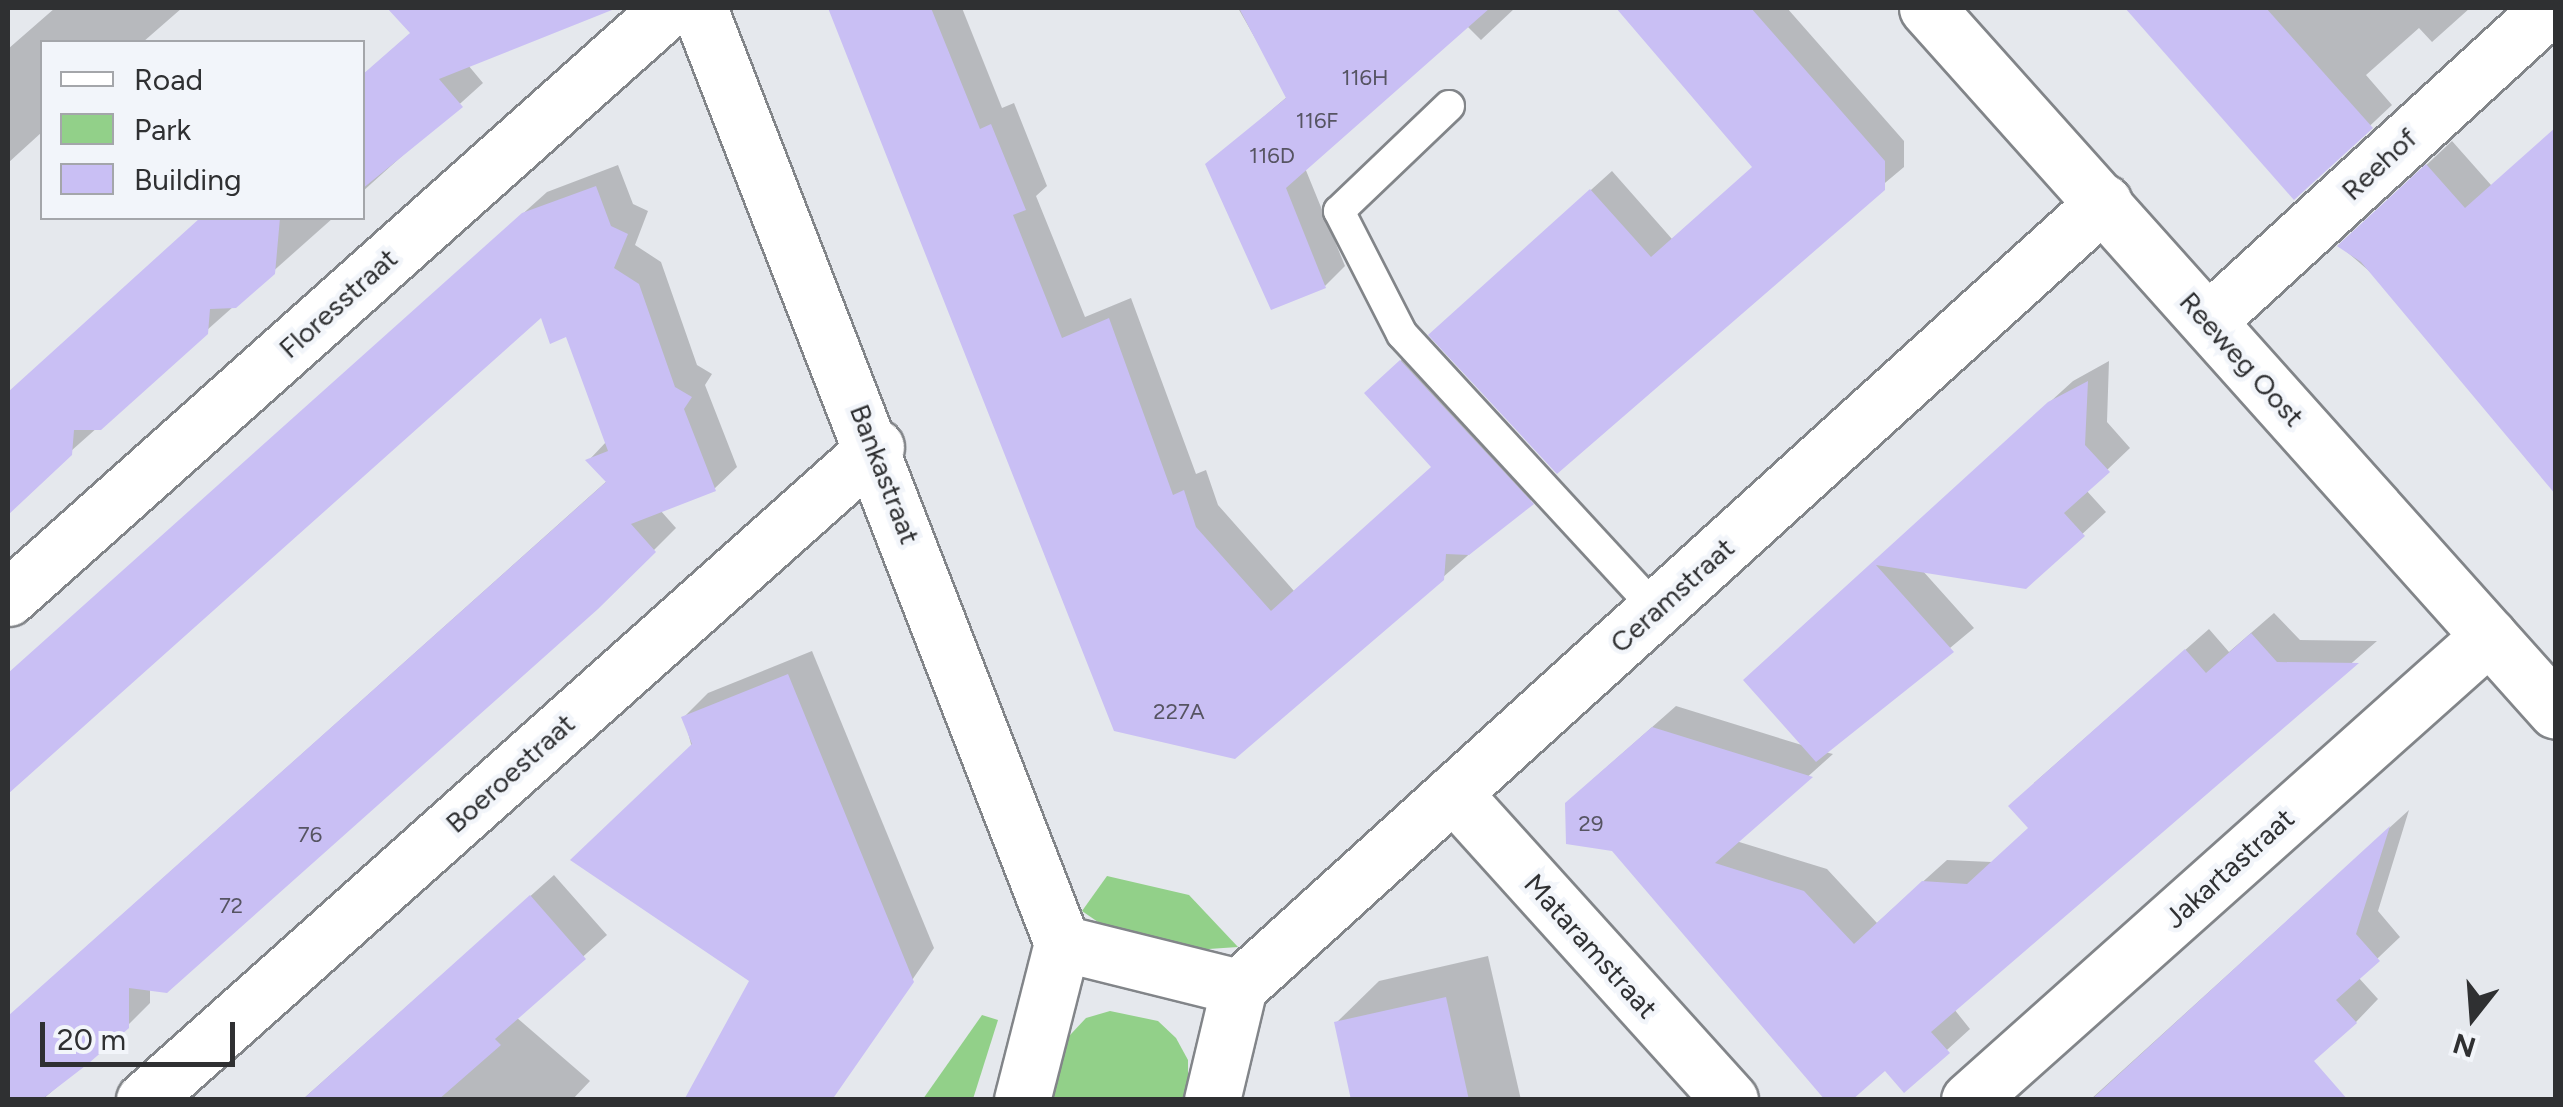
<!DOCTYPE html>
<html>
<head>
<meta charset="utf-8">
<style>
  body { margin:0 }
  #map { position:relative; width:2563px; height:1107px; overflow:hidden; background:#e5e8ed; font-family:Figtree,sans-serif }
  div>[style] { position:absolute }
  .green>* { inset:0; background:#92d089 }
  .shadow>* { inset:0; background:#0003 }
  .building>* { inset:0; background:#c9bff4 }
  .roads { filter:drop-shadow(2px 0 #828589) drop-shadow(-2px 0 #828589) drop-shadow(0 2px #828589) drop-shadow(0 -2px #828589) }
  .service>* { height:30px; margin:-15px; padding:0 15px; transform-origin:15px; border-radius:15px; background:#fff }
  .minor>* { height:55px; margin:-27.5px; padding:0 27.5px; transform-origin:27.5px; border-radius:27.5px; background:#fff }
  .tertiary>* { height:55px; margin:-27.5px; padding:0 27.5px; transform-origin:27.5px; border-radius:27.5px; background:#fff }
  span { translate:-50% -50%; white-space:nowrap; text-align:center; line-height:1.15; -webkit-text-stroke:9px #f2f5fa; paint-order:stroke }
  .number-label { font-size:22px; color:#565462 }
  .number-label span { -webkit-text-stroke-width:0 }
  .street-label { font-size:28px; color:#2f3032 }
  .frame { position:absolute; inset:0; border:10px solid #2f3032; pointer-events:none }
  .legend { position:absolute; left:40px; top:40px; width:325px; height:180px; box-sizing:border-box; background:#f2f5fa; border:2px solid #a4a6aa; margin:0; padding:12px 18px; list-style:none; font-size:30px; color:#2f3032 }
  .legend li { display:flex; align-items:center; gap:20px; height:50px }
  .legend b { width:50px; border:2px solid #a4a6aa }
  .north { position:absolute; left:2423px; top:967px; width:100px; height:100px; -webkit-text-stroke:8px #f2f5fa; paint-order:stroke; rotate:197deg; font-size:28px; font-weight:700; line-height:40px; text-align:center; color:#2f3032 }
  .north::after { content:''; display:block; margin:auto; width:35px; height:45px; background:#2f3032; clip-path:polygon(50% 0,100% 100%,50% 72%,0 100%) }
  .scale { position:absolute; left:40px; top:1022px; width:195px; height:45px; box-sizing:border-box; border:5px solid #2f3032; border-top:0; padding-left:12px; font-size:30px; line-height:35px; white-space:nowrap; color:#2f3032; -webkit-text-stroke:8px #f2f5fa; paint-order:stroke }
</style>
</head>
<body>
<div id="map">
  <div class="green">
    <div style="clip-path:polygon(1107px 876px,1189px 895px,1238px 947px,1194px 950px,1098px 922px,1082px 911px)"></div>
    <div style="clip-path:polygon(1110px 1011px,1158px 1021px,1176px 1038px,1188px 1060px,1188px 1099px,1052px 1099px,1056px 1050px,1086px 1018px)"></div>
    <div style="clip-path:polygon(982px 1015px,998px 1020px,973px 1099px,923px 1099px)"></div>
  </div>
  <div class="shadow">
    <div style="clip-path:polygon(55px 8px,182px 8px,143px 42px,42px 42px,42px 132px,8px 163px,8px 49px)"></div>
    <div style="clip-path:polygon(390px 8px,556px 8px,559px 15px,468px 65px,483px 83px,362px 192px,362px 76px,412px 32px)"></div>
    <div style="clip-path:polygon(830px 8px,962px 8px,1002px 108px,1014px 103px,1047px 186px,1036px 196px,1085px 317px,1131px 298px,1196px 474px,1206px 470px,1218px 505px,1294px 591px,1434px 466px,1389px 371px,1424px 340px,1554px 480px,1442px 578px,1116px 729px)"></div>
    <div style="clip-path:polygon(1238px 8px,1331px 8px,1362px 42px,1398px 8px,1515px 8px,1481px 40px,1466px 25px,1305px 168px,1345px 266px,1325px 286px,1208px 165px,1288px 96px)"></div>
    <div style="clip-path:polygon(1618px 8px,1787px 8px,1904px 141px,1904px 167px,1805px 250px,1452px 315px,1612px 171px,1672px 239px,1755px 166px)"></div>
    <div style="clip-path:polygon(2128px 8px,2470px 8px,2432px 42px,2419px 28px,2366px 75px,2392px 105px,2295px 196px)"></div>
    <div style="clip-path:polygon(2452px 141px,2491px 185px,2556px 488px,2382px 282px,2340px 246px)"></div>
    <div style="clip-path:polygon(618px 165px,633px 204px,648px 211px,635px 245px,661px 262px,697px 365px,712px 374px,705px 385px,737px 467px,714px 489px,660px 510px,676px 528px,597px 607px,150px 988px,150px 1003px,127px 1026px,42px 1100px,8px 1100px,8px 1017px,608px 480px,589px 460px,607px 441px,567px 334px,542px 313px,8px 791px,8px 675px,547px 192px)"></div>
    <div style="clip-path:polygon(205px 218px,333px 218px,8px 507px,8px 394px)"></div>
    <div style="clip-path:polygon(2109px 361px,2107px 422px,2130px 448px,2086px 490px,2106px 512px,2025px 587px,1922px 570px,1974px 628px,1825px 752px,1833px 754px,1736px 841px,1827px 869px,1877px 923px,1947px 860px,1992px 862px,2031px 827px,2034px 783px,2209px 629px,2229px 652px,2274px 613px,2300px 640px,2377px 641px,1954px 1009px,1970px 1029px,1904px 1089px,1591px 781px,1676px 706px,1805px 746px,1769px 657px,2073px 381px)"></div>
    <div style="clip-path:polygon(812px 651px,934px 948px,830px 1100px,752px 980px,684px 717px,708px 693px)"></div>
    <div style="clip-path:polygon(2409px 810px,2378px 911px,2400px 937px,2358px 977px,2378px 999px,2356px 1022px,2220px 1100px,2090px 1100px)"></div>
    <div style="clip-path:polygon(554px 875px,607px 935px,516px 1017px,590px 1081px,572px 1100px,302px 1100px)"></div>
    <div style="clip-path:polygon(1488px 956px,1521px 1100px,1353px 1100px,1336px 1023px,1379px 981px)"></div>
  </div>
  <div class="building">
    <div style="clip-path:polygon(387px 8px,611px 8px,612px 10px,439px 79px,463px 107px,362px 189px,362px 75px,410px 33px)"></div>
    <div style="clip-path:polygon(828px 8px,931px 8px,980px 129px,991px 124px,1026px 210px,1013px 215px,1062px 338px,1109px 318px,1173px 495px,1184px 490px,1196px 527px,1271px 611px,1431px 467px,1364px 393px,1400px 360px,1534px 504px,1469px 555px,1446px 554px,1444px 580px,1235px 759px,1114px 731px)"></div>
    <div style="clip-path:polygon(1239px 8px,1490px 8px,1286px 188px,1326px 288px,1271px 310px,1205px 164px,1286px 98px)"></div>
    <div style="clip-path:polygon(1616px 8px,1751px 8px,1885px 161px,1885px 190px,1557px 474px,1428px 335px,1590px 189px,1651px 257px,1752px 167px)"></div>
    <div style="clip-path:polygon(2125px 8px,2266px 8px,2373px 128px,2294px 200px)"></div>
    <div style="clip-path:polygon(2556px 127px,2556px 495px,2361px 262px,2337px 246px,2426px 164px,2465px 208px)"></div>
    <div style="clip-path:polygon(596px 186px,611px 226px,628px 234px,614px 268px,639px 284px,675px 387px,692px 397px,684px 409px,716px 491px,631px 524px,656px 552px,598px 609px,167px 993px,129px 988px,129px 1028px,89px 1063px,41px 1100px,8px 1100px,8px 1016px,606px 482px,585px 460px,608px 451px,566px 337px,550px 344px,541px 318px,8px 794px,8px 673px,522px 213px)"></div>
    <div style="clip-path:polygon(200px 218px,280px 218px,275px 274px,236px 308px,210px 309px,208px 334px,101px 430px,74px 430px,72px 455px,8px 515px,8px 392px)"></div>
    <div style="clip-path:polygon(2088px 381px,2085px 445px,2110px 472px,2064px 513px,2085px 536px,2026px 589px,1876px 565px,1954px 652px,1816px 762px,1743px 680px,2048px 402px)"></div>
    <div style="clip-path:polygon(2251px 633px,2277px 662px,2359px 663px,1931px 1032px,1950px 1053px,1904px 1093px,1885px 1071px,1852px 1100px,1825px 1100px,1612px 851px,1566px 844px,1565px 803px,1652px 727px,1813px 777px,1715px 863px,1804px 891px,1854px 944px,1922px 881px,1967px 884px,2028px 828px,2008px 806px,2185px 649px,2206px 673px)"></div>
    <div style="clip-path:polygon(788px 674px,914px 982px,832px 1100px,684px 1100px,749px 981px,570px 860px,692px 744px,681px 717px)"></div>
    <div style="clip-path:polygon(2390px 826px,2356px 934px,2380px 961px,2336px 1000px,2357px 1023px,2314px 1061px,2348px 1100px,2091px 1100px)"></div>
    <div style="clip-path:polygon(530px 895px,586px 959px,495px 1039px,501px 1045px,438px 1100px,302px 1100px)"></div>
    <div style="clip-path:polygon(1446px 997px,1469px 1100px,1351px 1100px,1334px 1022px)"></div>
  </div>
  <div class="roads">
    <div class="service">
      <div style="left:1449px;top:106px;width:152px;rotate:136.3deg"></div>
      <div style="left:1339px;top:211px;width:138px;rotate:62.9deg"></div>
      <div style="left:1402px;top:334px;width:374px;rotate:47.3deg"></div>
    </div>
    <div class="minor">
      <div style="left:699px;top:8px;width:1003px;rotate:68.78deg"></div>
      <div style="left:2208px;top:321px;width:464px;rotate:-42.5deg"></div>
      <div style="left:8px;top:598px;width:886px;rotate:-41.75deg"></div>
      <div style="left:1453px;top:793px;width:413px;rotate:47.9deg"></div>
      <div style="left:1062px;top:943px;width:182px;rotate:14deg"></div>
      <div style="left:1239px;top:987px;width:1168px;rotate:-42.22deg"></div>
      <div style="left:144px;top:1100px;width:981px;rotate:-41.74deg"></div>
      <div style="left:1022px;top:1100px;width:162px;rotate:-75.7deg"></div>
      <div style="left:1212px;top:1100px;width:116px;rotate:-76.6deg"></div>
      <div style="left:1969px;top:1100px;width:697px;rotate:-41.74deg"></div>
    </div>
    <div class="tertiary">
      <div style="left:1927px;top:8px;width:943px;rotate:48.18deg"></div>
    </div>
  </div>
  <div class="number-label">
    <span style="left:1365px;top:78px">116H</span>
    <span style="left:1317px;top:121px">116F</span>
    <span style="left:1272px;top:156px">116D</span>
    <span style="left:1179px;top:712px">227A</span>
    <span style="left:1591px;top:824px">29</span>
    <span style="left:310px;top:835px">76</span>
    <span style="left:231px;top:906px">72</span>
  </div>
  <div class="street-label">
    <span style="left:2379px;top:164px;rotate:-43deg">Reehof</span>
    <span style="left:338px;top:303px;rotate:-42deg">Floresstraat</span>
    <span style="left:2242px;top:359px;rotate:48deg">Reeweg Oost</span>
    <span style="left:885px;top:474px;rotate:69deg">Bankastraat</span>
    <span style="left:1672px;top:595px;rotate:-42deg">Ceramstraat</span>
    <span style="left:510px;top:773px;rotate:-42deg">Boeroestraat</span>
    <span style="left:2229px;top:868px;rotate:-42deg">Jakartastraat</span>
    <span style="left:1591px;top:946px;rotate:48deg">Mataramstraat</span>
  </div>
  <div class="frame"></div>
  <ul class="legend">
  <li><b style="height:12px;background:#fff"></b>Road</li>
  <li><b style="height:28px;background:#92d089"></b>Park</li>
  <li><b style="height:28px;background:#c9bff4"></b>Building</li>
  </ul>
  <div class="north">N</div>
  <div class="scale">20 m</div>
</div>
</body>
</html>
